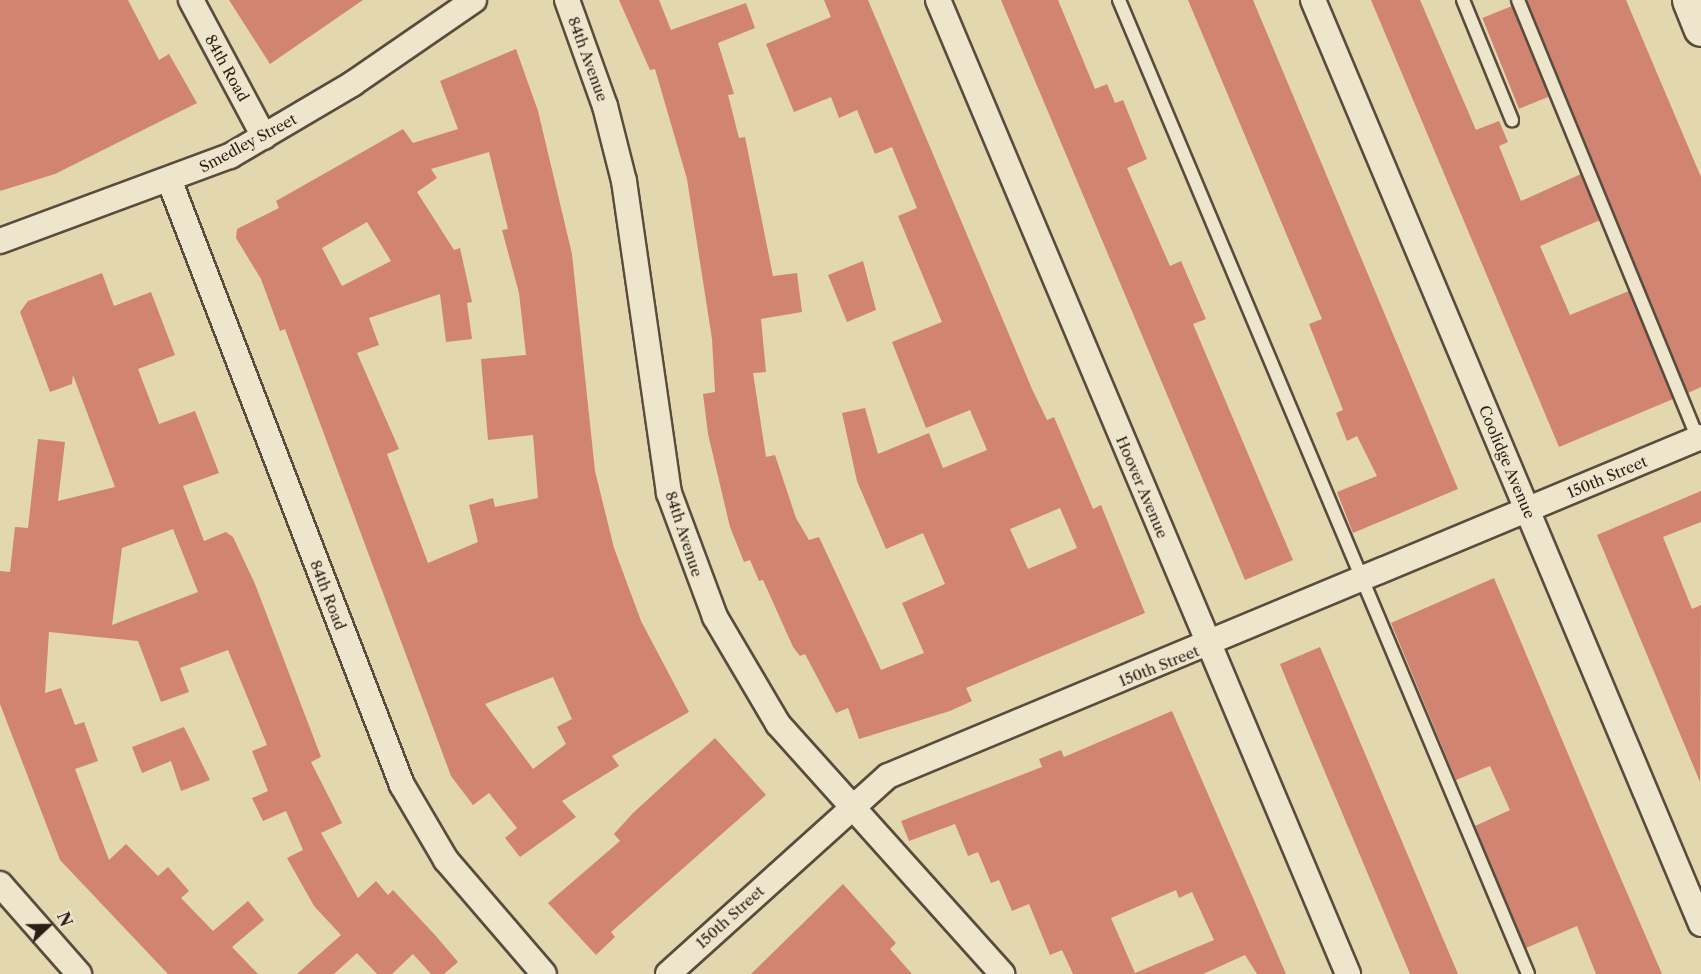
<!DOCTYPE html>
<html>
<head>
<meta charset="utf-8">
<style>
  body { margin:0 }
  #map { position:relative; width:1701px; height:974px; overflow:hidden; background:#e3d7b0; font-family:"Libre Caslon Text",serif }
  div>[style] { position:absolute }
  .building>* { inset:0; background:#d08471; transform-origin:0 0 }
  .roads { filter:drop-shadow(2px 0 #5a4c3c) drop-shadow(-2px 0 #5a4c3c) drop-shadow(0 2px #5a4c3c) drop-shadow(0 -2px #5a4c3c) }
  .service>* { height:12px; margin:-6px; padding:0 6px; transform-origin:6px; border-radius:6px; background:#ede5cc }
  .minor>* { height:24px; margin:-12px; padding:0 12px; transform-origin:12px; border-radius:12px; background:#ede5cc }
  .secondary>* { height:33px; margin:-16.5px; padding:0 16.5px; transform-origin:16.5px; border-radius:16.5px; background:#ede5cc }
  span { translate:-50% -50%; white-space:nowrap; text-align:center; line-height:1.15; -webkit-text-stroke:6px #ede5cc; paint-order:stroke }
  .street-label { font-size:15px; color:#2c1d16 }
  .north { position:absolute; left:18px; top:896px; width:60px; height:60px; -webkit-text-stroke:4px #ede5cc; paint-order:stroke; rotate:68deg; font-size:16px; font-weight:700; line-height:24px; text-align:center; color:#2c1d16 }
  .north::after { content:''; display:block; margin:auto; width:21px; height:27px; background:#2c1d16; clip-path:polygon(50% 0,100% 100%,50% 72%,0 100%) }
</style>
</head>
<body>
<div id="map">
  <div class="building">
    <div style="clip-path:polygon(0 0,128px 0,159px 60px,169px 54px,197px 103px,55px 174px,0 191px)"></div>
    <div style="clip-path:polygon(229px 0,363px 0,270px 64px)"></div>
    <div style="clip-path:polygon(evenodd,619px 0,659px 0,671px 30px,746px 3px,755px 28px,718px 43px,734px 94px,728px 95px,739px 138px,745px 137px,773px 276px,797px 273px,802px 312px,761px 319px,766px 372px,753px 373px,766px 457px,775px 455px,796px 518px,809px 540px,819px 537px,881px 670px,924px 653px,902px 603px,945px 584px,923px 533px,886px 549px,857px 481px,842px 413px,865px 408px,878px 454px,929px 433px,943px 468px,987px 450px,970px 410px,926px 428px,892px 342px,942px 322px,898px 216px,917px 208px,892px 147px,875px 154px,857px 110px,839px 118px,831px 97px,794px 112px,766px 44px,831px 17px,824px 0,868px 0,1032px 389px,1047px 420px,1054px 417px,1093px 509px,1101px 505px,1145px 613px,966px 688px,972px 701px,950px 711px,859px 739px,848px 708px,836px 713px,805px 654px,800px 656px,793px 647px,763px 580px,759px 581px,750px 560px,744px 562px,730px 527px,708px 434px,703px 394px,715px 392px,712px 339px,687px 179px,655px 69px,650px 70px,619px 0,1060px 508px,1077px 548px,1028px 569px,1010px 529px,1060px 508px)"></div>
    <div style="clip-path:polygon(1001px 0,1058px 0,1095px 89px,1107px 84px,1115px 103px,1123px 100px,1147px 159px,1127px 168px,1170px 266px,1181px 261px,1206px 319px,1193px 324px,1293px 560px,1245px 580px)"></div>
    <div style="clip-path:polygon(1188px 0,1253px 0,1458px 489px,1353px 533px,1337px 492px,1377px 476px,1357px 436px,1347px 441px,1336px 413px,1343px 410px,1309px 324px,1322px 319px)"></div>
    <div style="clip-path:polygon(1371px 0,1420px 0,1476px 130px,1499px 121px,1508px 142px,1499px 146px,1521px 201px,1581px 174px,1600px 220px,1540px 246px,1570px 315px,1629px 291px,1673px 399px,1559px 447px)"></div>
    <div style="clip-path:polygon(1527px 0,1626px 0,1701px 177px,1701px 387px,1688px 393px)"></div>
    <div style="left:1512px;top:6px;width:98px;height:32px;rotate:68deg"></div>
    <div style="clip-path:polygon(evenodd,516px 49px,538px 111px,572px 254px,595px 471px,614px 548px,641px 621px,689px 712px,612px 756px,619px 766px,562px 801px,576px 817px,520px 857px,505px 838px,517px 828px,489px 793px,473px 805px,451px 776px,285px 329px,280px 331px,261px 279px,236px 238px,237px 229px,279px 208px,276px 201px,403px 129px,413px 143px,458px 129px,440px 81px,516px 49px,489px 152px,508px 229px,502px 230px,519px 293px,526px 355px,481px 359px,488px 440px,533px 435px,538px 498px,495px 507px,493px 498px,469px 505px,478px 542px,428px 563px,387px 454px,399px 449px,357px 353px,379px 345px,369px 318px,440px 294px,446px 342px,472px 339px,467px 303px,472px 302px,460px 248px,454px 250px,417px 192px,437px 178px,431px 169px,489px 152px,516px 49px,367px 222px,391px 261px,342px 286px,322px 248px,367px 222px,516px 49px,553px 677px,572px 719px,557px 727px,566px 744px,533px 769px,485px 704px,553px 677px)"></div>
    <div style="clip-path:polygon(863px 261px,876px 310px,847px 322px,828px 275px)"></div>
    <div style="clip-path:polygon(evenodd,102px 273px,114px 306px,151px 292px,175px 355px,138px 369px,159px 424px,195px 411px,219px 473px,183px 486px,204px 541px,226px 532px,233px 537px,255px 584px,321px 757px,311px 762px,342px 823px,321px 833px,358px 898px,376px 881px,388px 895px,393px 890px,435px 935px,458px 962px,444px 974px,431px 974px,413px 954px,392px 974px,377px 974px,357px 953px,334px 974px,297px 974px,341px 935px,314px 906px,287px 858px,303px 850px,286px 811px,263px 821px,252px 798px,268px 791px,252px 751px,267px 745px,228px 650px,180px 668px,189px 692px,161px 702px,138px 641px,49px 632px,45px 693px,61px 688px,75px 725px,84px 722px,98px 761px,75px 769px,109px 860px,126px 844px,158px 876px,168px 867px,189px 891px,181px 898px,213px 931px,248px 901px,264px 920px,232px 947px,258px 974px,168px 974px,60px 860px,0 704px,0 571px,10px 572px,15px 527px,28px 528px,38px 439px,65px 442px,58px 501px,115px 487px,73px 375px,72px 384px,50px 392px,20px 312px,28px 301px,102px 273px,173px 529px,198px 592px,112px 625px,122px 548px,173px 529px)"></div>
    <div style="clip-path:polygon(1701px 491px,1701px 522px,1663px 537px,1692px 609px,1701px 605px,1700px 782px,1597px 535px)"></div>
    <div style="clip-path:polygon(1494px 578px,1606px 844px,1662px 974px,1596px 974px,1577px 926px,1526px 948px,1475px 826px,1510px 810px,1490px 766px,1456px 780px,1391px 623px)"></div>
    <div style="clip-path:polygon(1320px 647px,1441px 934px,1458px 974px,1410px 974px,1300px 713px,1280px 664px)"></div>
    <div style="clip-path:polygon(evenodd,1172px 711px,1286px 974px,1257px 974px,1245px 955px,1203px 974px,1073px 974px,1062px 950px,1050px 955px,1029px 904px,1012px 911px,999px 880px,991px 883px,978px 852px,968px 856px,955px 824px,909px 841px,901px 821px,1042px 767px,1039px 759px,1061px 750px,1064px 757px,1172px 711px,1176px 890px,1179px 898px,1192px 892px,1214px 940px,1135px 973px,1111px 918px,1176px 890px)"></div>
    <div style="clip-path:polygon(184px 727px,210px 780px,181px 791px,171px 761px,142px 773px,132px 747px)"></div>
    <div style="clip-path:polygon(715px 738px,766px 795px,611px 932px,615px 937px,596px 955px,548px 903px,620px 841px,614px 834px,633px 813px)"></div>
    <div style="clip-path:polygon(843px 884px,896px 943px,890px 949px,912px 974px,751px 974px)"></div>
  </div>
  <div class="roads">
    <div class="service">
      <div style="left:1119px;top:0;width:1056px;rotate:67.22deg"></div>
      <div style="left:1463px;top:0;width:130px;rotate:67.8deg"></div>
      <div style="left:1518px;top:0;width:474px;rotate:67.7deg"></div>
    </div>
    <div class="minor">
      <div style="left:191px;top:0;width:155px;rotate:61.9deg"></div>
      <div style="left:567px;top:0;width:113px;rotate:70.3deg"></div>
      <div style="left:605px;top:106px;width:77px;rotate:75.8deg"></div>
      <div style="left:624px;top:181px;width:315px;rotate:81.8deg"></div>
      <div style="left:669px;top:493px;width:132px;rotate:69.6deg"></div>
      <div style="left:715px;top:617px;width:124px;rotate:59.5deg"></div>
      <div style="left:778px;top:724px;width:336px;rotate:48.1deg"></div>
      <div style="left:938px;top:0;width:1057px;rotate:67.17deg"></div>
      <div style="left:1313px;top:0;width:1002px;rotate:67.22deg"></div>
      <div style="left:170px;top:182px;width:646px;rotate:68.96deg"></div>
      <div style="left:402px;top:785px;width:87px;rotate:59.6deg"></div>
      <div style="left:446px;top:860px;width:150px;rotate:49.3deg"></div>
      <div style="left:0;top:241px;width:245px;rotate:-20.3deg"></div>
      <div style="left:230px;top:156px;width:142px;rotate:-30.5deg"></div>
      <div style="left:352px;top:84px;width:148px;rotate:-34.5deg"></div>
      <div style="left:0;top:884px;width:120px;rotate:48.7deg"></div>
      <div style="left:668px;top:974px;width:296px;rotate:-42deg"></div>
      <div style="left:888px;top:776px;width:881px;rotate:-22.63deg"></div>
    </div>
    <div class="secondary">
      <div style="left:1689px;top:0;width:31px;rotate:68deg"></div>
    </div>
  </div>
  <div class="street-label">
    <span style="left:588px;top:59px;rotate:70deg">84th Avenue</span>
    <span style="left:227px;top:68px;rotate:61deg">84th Road</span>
    <span style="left:248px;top:143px;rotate:-28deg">Smedley Street</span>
    <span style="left:1507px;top:462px;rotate:67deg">Coolidge Avenue</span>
    <span style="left:1607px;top:477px;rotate:-23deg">150th Street</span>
    <span style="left:1142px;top:487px;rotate:67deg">Hoover Avenue</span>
    <span style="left:684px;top:534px;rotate:72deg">84th Avenue</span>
    <span style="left:328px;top:595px;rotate:69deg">84th Road</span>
    <span style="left:1159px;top:666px;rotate:-22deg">150th Street</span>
    <span style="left:730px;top:917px;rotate:-42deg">150th Street</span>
  </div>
  <div class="north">N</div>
</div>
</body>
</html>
